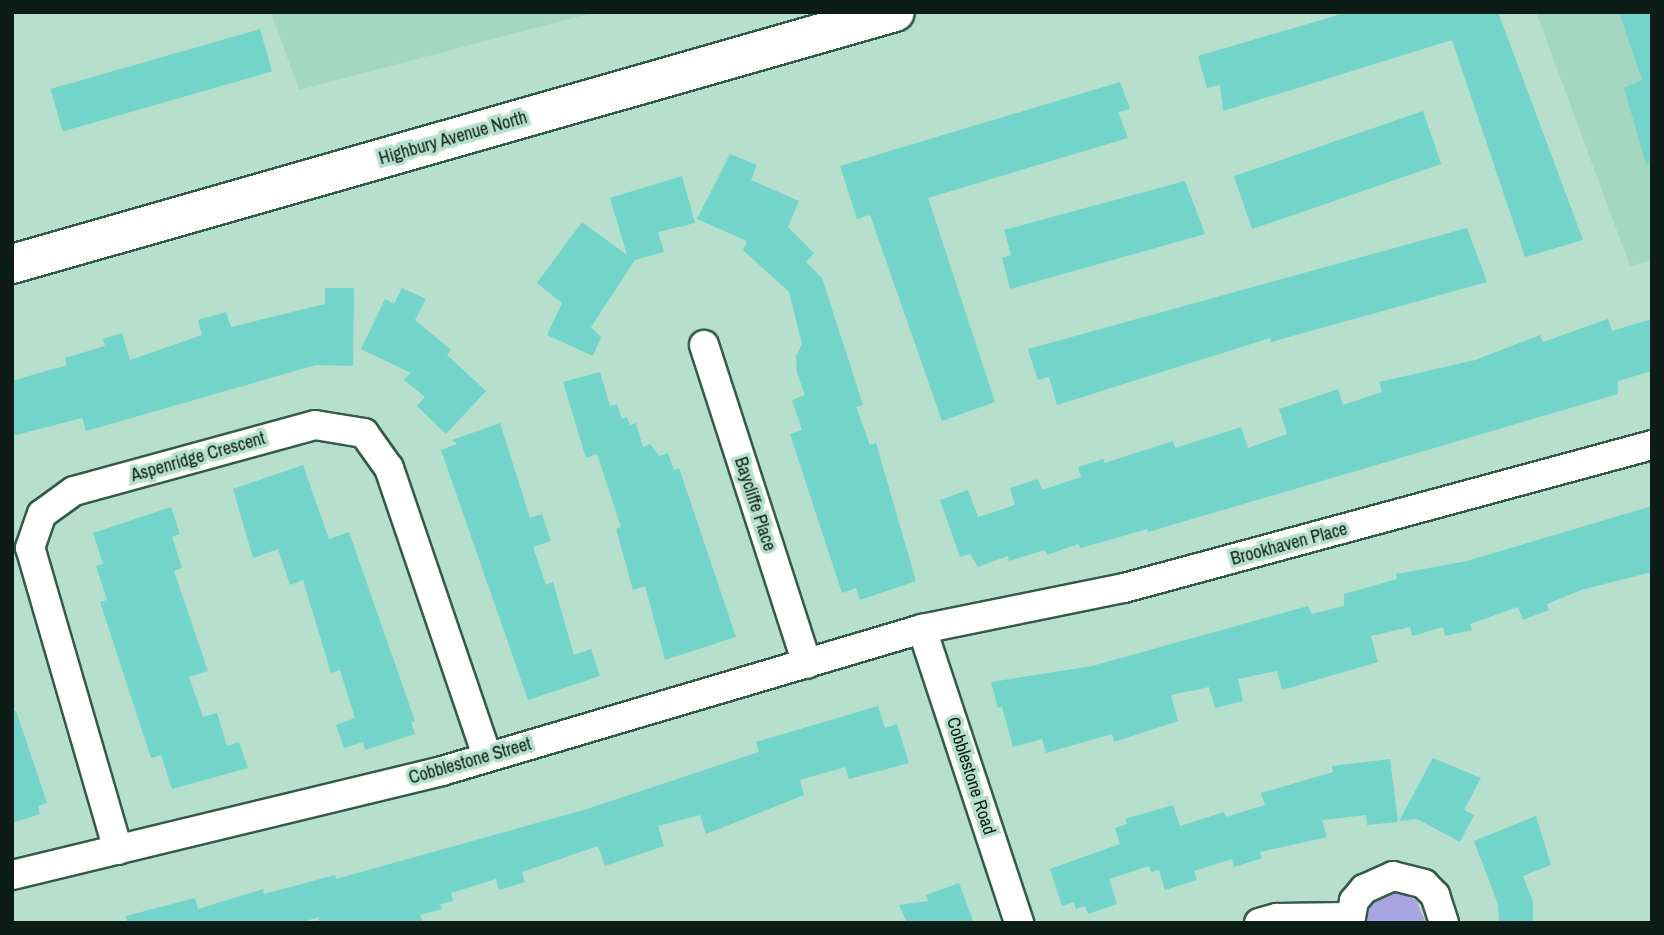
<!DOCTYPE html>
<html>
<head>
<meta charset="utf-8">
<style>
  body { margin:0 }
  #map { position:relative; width:1664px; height:935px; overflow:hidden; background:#b6e0cd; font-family:"Archivo Narrow",sans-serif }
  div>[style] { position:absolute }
  .built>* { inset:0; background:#a4d6c1 }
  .green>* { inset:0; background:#a8a5e2 }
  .building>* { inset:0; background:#73d4c9; transform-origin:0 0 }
  .roads { filter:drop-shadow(2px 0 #345a4b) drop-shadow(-2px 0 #345a4b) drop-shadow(0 2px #345a4b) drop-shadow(0 -2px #345a4b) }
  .minor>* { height:28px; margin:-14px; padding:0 14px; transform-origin:14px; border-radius:14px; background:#fff }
  .secondary>* { height:38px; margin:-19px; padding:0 19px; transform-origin:19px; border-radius:19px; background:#fff }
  span { translate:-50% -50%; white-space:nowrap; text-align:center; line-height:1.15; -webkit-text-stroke:7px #b6e0cd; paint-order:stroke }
  .street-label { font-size:18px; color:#0c1c16 }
  .frame { position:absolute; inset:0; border:14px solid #0c1c16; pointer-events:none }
</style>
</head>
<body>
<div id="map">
  <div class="built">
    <div style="clip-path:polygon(271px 12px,596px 12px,299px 90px)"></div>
    <div style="clip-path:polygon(1536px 12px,1652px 12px,1652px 260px,1630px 266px)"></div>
  </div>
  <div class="green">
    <div style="clip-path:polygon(1398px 892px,1416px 900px,1426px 923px,1365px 923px,1372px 903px)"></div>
  </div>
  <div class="building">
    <div style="clip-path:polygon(1348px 12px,1498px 12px,1583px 240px,1525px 257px,1452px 40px,1223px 111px,1220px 85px,1207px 88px,1198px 56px)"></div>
    <div style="clip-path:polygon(1619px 12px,1652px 12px,1652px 163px,1646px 164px,1624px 88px,1642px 80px)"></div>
    <div style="left:260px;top:29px;width:44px;height:218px;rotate:74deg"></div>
    <div style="clip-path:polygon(1120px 82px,1130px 109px,1118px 112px,1128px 138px,928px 198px,995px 402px,942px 421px,870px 215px,857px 219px,840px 166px)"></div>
    <div style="left:1423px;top:111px;width:56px;height:200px;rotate:71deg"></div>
    <div style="clip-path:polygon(730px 154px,757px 165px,751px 180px,799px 201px,788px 227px,814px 253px,806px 262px,822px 278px,863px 405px,856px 407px,870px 445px,876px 443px,916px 581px,860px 600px,856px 588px,842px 593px,790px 434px,802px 430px,792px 400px,805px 395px,797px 373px,796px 356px,802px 344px,789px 292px,743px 250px,747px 241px,697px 219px)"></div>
    <div style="clip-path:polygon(682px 176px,695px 223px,658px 232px,664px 252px,635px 260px,591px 327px,601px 337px,593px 356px,547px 335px,562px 303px,537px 283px,582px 222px,627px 255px,610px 198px)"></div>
    <div style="clip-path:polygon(1185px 181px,1205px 234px,1010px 289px,1002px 258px,1011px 255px,1004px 230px)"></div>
    <div style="clip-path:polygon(1467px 228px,1487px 282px,1271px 342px,1270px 338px,1057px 405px,1049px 377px,1038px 380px,1028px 349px)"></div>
    <div style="clip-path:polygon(325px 288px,354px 288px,353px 366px,316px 365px,86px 431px,82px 418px,12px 436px,12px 381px,67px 365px,65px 358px,105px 346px,103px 339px,122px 333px,130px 360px,202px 335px,198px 320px,226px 312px,231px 327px,325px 304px)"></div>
    <div style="clip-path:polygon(402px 288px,426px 299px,415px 320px,451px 350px,447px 355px,486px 391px,446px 434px,417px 406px,425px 397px,404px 380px,411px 373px,361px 349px,385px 299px,394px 304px)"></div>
    <div style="clip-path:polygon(1608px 319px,1612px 331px,1652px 319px,1652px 371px,1618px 381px,1618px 394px,1148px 532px,1147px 529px,1081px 548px,1078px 544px,1047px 555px,1045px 550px,1009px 561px,1008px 556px,978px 567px,970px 554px,960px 557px,940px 500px,968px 490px,978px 517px,1015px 505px,1010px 488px,1038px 479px,1042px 490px,1081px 477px,1078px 467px,1103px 459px,1105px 463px,1173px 441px,1175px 448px,1241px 427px,1248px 448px,1287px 434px,1279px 409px,1338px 389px,1343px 405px,1382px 392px,1379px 382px,1475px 360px,1540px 335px,1543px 342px)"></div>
    <div style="clip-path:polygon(600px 372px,610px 406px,617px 404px,622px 419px,627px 417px,630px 425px,636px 423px,643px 447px,650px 444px,659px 456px,668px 453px,674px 470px,679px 468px,736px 637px,665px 660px,645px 586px,633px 590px,616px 529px,621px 527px,597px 454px,586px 458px,563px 382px)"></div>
    <div style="clip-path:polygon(500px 423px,530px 518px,542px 514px,551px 541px,533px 547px,546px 585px,553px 582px,574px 655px,591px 649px,600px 676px,528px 700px,441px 450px,457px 444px,452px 440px)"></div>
    <div style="clip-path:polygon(303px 465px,329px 539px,349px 532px,415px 721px,411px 722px,415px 734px,365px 750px,363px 742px,344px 748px,336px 725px,355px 718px,340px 670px,331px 673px,303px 580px,290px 585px,278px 549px,253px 558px,233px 489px)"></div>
    <div style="clip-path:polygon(1652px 506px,1652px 572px,1581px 590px,1547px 604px,1549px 610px,1523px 620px,1518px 607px,1470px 624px,1472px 630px,1445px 636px,1443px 627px,1412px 636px,1410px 627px,1371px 636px,1378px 662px,1282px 690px,1277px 671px,1238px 679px,1243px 701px,1215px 708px,1209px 687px,1171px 695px,1178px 721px,1114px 742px,1112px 734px,1046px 753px,1042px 739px,1013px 747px,1002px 707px,998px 708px,991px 682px,1092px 666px,1308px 606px,1312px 614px,1344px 606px,1344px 594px,1397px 579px,1396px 574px,1467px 561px)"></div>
    <div style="clip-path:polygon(171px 507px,180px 534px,172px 537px,182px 568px,174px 571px,208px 671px,189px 677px,203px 717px,217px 713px,227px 746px,239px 742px,248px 768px,172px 789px,161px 755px,151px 758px,100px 602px,107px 600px,96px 566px,103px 564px,93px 533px)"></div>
    <div style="clip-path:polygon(878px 706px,885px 728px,897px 724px,909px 763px,849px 779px,845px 767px,800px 780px,804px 795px,706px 834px,700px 815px,658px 826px,664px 846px,605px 866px,598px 846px,522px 872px,525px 882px,499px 890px,496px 879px,451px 893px,453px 901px,440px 904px,442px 909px,420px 915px,423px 923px,320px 923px,318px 917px,301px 923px,127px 923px,126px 916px,195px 898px,198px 909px,263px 889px,264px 894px,335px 875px,336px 879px,587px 809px,759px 752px,756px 742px)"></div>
    <div style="clip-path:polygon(12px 711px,16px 711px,47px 803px,38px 806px,40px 814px,12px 823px)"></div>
    <div style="clip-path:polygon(1433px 758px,1481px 778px,1464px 810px,1474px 815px,1460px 842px,1417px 819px,1399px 821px)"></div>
    <div style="clip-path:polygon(1390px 759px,1398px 822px,1367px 825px,1366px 815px,1322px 820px,1327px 837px,1260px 852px,1262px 858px,1234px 867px,1232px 859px,1194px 871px,1197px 880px,1165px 890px,1159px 870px,1151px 872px,1149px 866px,1109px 879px,1117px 904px,1088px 914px,1085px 906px,1076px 909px,1074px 902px,1062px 906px,1050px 869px,1120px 844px,1115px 828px,1127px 824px,1125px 819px,1173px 805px,1180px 826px,1224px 812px,1226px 817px,1265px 805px,1261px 793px,1333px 772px,1332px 766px)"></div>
    <div style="clip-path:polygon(1536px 816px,1551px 865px,1523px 876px,1533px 902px,1533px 923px,1499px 923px,1498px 904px,1474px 841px)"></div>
    <div style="clip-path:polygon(959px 883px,974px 923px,907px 923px,899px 905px,928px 901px,926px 895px)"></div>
  </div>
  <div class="roads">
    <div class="minor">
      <div style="left:704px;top:345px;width:335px;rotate:72.1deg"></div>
      <div style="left:922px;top:629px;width:310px;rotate:71.7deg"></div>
      <div style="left:118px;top:850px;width:315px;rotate:-106.2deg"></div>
      <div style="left:30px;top:548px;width:36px;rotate:-71deg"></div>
      <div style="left:42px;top:514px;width:39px;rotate:-36deg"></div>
      <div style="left:74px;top:491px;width:250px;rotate:-15.3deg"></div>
      <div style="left:315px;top:425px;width:50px;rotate:9.3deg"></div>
      <div style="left:364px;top:433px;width:43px;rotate:54.5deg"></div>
      <div style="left:389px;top:468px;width:304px;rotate:71.2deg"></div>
      <div style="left:12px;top:875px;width:442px;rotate:-13.6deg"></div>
      <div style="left:442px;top:771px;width:501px;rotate:-16.48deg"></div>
      <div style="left:922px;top:629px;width:206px;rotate:-11.5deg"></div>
      <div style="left:1124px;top:588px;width:547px;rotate:-15.15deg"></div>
      <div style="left:1259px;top:923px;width:19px;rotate:-16deg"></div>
      <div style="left:1277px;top:918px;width:73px;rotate:-0.8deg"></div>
      <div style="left:1350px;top:923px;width:22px;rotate:-80deg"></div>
      <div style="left:1354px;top:901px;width:16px;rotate:-50deg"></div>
      <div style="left:1364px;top:889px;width:32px;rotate:-24deg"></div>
      <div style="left:1393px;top:876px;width:32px;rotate:14deg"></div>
      <div style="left:1424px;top:884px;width:16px;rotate:45deg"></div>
      <div style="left:1435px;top:895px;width:29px;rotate:72deg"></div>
    </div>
    <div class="secondary">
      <div style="left:12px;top:264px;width:918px;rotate:-15.93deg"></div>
    </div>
  </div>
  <div class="street-label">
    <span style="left:453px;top:138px;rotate:-16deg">Highbury Avenue North</span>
    <span style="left:198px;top:457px;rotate:-16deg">Aspenridge Crescent</span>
    <span style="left:755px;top:504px;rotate:72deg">Baycliffe Place</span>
    <span style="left:1289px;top:544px;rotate:-15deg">Brookhaven Place</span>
    <span style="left:470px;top:761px;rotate:-16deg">Cobblestone Street</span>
    <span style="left:971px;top:776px;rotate:72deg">Cobblestone Road</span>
  </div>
  <div class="frame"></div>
</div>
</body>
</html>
